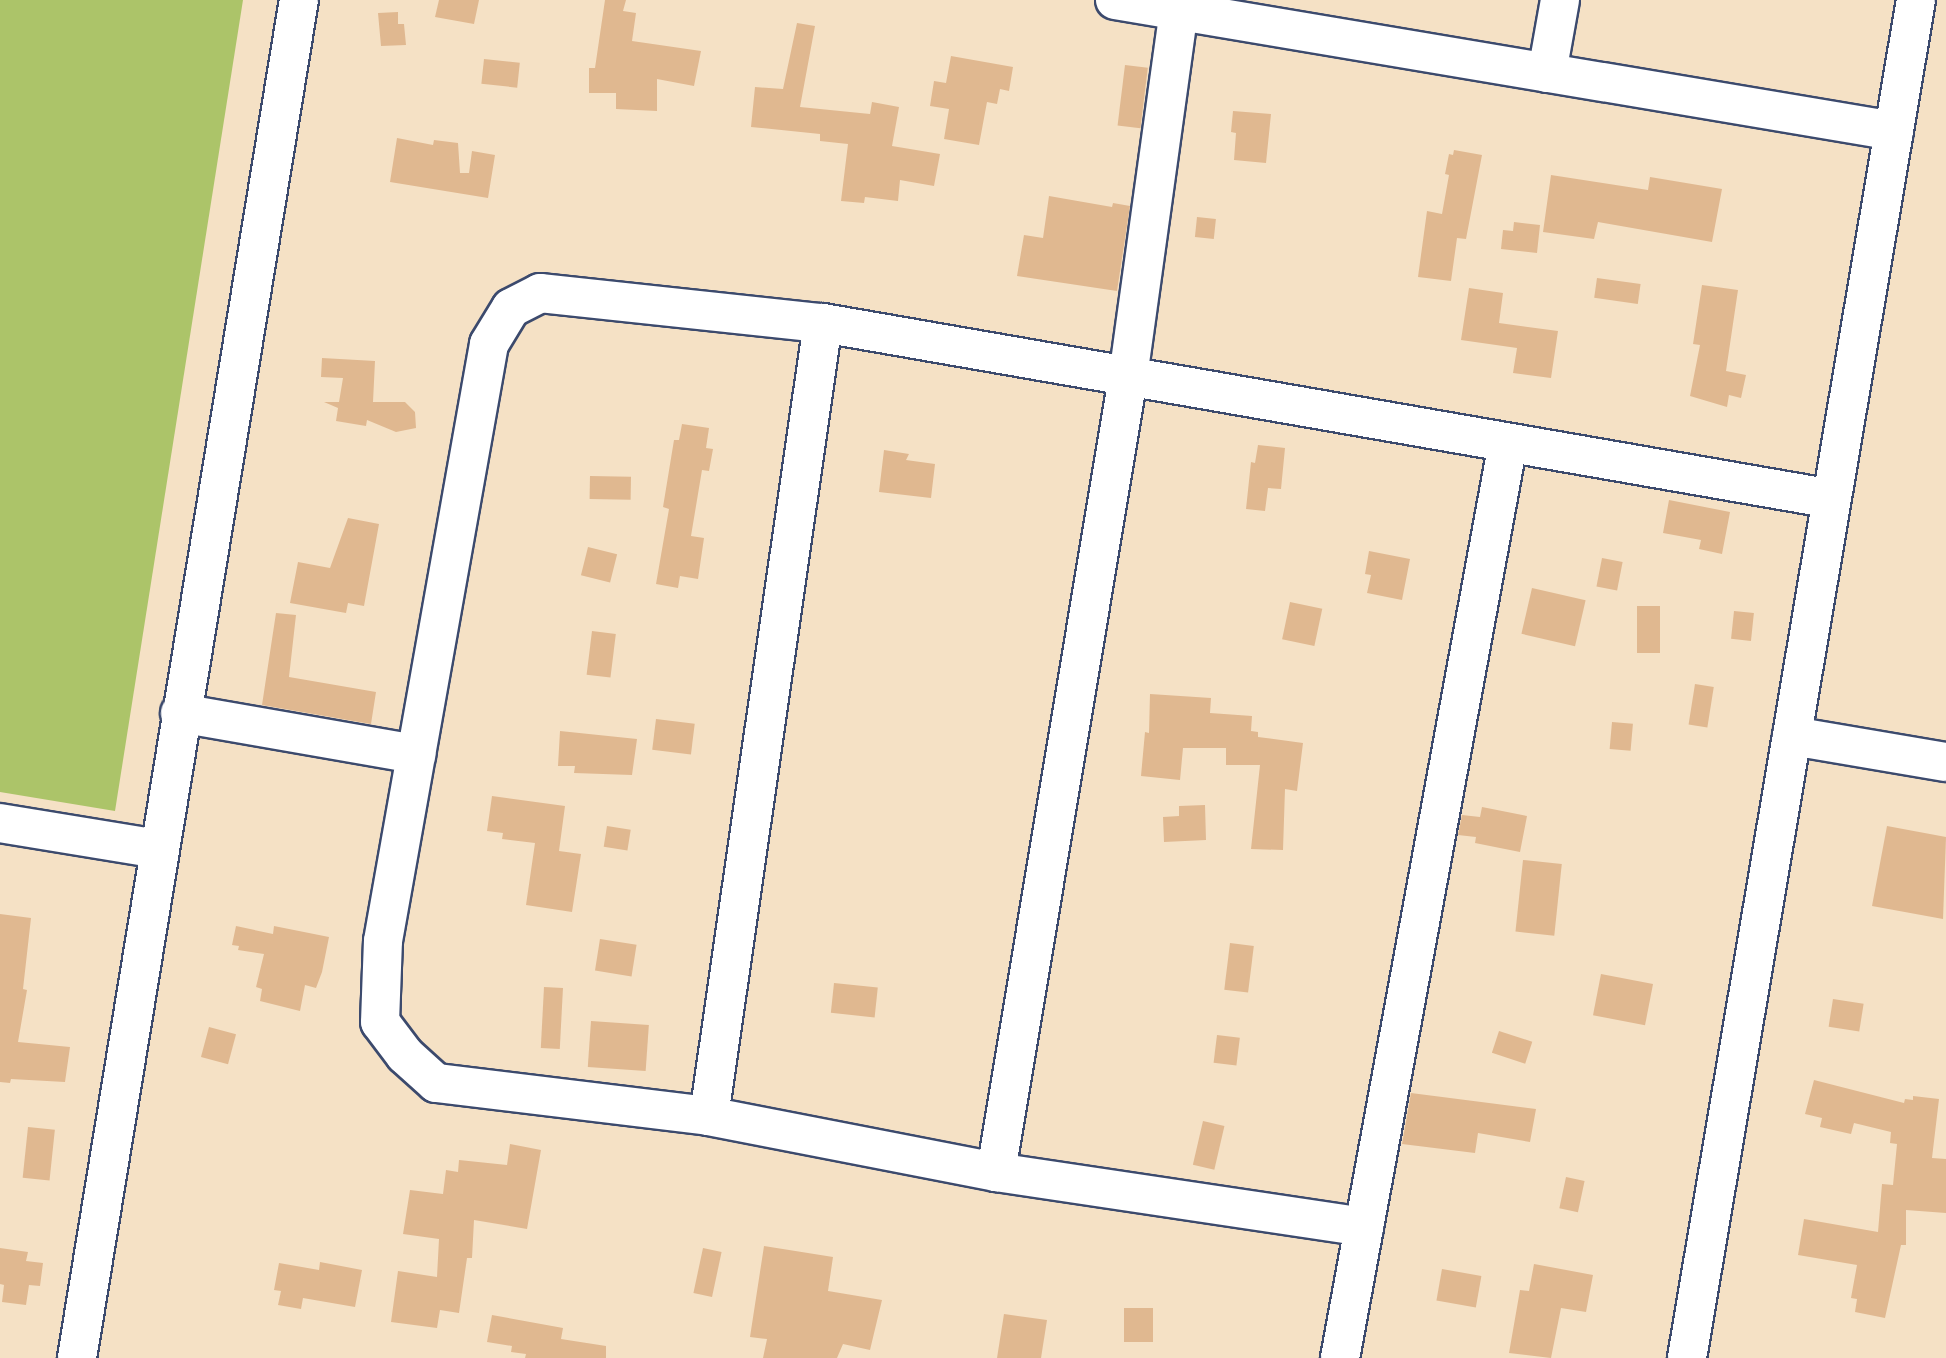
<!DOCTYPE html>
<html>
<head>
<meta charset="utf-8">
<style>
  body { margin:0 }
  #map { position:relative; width:1946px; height:1358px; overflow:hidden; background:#f5e1c5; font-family:"Comic Neue",sans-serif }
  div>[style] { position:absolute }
  .green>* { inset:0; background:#acc469 }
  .building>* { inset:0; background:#e0b890; transform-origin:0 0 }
  .roads { filter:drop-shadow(2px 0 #3c4a6d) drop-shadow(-2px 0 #3c4a6d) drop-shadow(0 2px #3c4a6d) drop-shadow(0 -2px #3c4a6d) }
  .minor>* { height:38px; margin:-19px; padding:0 19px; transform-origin:19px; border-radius:19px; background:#fff }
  span { translate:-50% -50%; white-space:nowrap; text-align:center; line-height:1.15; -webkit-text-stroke:6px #fcf5e5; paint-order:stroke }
</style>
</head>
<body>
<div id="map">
  <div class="green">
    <div style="clip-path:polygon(0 0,243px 0,115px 811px,0 792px)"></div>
  </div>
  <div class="building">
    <div style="clip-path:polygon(439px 0,479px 0,474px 24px,435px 17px)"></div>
    <div style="clip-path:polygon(605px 0,626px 0,623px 11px,636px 13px,632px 41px,701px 51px,694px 86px,657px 79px,657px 111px,616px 109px,616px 93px,589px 93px,589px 68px,595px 68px)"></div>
    <div style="clip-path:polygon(398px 12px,398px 24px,404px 24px,406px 45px,381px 46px,378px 13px)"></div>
    <div style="clip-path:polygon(797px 23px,815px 26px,800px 107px,870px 114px,872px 102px,899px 107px,892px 146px,940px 154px,934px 186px,900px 180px,898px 201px,865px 197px,864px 203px,841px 201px,848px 144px,820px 141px,820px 134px,751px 127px,755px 87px,783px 89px)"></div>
    <div style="clip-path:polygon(951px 56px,1013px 67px,1009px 91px,1000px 89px,997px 104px,987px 102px,979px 145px,944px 139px,949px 109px,930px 106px,934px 81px,946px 83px)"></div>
    <div style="left:484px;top:59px;width:36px;height:25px;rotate:6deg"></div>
    <div style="left:1125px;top:65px;width:23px;height:61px;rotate:7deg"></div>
    <div style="clip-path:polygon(1233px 111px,1271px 114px,1266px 163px,1234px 160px,1236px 133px,1231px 132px)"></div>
    <div style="clip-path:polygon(397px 138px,433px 145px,434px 140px,458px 143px,460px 173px,469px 173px,472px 151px,495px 155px,488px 198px,390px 182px)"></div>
    <div style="clip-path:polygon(1454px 150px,1482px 155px,1466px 239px,1457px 238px,1451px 281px,1418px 277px,1427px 211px,1442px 214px,1449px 175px,1445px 174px,1449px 154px,1453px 155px)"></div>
    <div style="clip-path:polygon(1551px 175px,1648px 190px,1650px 177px,1722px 189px,1712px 242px,1598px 222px,1594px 239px,1543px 232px)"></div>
    <div style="clip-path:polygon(1049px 196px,1112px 207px,1113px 203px,1130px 206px,1117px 291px,1017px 276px,1024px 235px,1043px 238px)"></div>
    <div style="left:1197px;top:217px;width:19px;height:20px;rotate:6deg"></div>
    <div style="clip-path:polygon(1514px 222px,1540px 225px,1537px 253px,1501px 249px,1503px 230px,1513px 231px)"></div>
    <div style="left:1597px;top:278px;width:44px;height:20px;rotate:8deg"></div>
    <div style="clip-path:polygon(1702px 285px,1738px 290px,1726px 371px,1746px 375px,1741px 398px,1729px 395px,1727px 407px,1690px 396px,1700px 345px,1693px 344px)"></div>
    <div style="clip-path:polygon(1469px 288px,1503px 293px,1499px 323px,1558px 331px,1551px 378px,1513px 373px,1517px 348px,1461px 340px)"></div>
    <div style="clip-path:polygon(322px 358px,375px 361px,373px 402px,405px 402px,415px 412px,416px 428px,396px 432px,367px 420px,366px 426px,336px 421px,338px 408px,324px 402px,339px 402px,343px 378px,321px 377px)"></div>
    <div style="clip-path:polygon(682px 424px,709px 428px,706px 448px,713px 449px,709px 471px,702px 470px,691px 536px,704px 538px,698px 579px,680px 576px,678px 588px,656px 584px,669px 509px,663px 507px,674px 440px,679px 440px)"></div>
    <div style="clip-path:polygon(1258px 445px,1285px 448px,1281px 489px,1268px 488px,1265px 511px,1246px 509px,1251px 462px,1255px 463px)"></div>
    <div style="clip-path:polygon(884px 450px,909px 454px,906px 460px,935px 464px,931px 498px,879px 492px)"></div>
    <div style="left:590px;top:476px;width:41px;height:23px;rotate:1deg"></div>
    <div style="clip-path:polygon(1669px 500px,1730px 512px,1722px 554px,1699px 549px,1701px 540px,1663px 533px)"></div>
    <div style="clip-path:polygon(348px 518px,379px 524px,364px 606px,348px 603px,346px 613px,290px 603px,298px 562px,330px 568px)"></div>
    <div style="left:588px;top:547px;width:30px;height:29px;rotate:14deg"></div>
    <div style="clip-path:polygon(1369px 551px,1410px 559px,1402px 600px,1367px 593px,1371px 575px,1365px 574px)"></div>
    <div style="left:1602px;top:558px;width:21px;height:29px;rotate:11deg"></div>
    <div style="left:1532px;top:588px;width:55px;height:47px;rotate:13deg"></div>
    <div style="left:1290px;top:602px;width:33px;height:38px;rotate:12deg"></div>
    <div style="left:1637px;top:606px;width:23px;height:47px"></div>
    <div style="left:1734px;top:611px;width:20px;height:28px;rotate:6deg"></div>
    <div style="clip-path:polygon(276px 613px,296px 615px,289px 677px,376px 692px,371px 724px,262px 705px)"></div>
    <div style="left:592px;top:631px;width:24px;height:44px;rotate:7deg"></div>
    <div style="left:1695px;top:684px;width:19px;height:41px;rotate:9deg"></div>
    <div style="clip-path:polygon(1150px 694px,1211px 698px,1210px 713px,1252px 716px,1251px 731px,1258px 732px,1258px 737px,1303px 743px,1297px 791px,1285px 789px,1283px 850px,1251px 849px,1260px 765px,1226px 765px,1226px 748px,1183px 748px,1180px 780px,1141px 776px,1145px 732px,1149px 733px)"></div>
    <div style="left:656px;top:719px;width:39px;height:31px;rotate:7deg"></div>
    <div style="left:1612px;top:722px;width:21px;height:27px;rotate:5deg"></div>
    <div style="clip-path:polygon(560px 731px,637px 739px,632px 775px,574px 773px,575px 766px,558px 766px)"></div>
    <div style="clip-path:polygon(492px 796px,565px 806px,559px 851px,581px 854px,572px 912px,526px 905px,535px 843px,502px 839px,503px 833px,487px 831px)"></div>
    <div style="clip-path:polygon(1205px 805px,1206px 840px,1164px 842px,1163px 817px,1179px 816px,1179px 806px)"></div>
    <div style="clip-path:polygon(1482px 807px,1527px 816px,1520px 852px,1475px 843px,1476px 837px,1458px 835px,1462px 815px,1480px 817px)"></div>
    <div style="left:607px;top:826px;width:24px;height:21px;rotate:9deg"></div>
    <div style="clip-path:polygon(1887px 826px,1946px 837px,1943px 919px,1872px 906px)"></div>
    <div style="left:1523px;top:860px;width:39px;height:72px;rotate:6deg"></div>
    <div style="clip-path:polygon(0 914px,31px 918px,23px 989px,27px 990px,18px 1042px,70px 1047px,65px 1082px,11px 1079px,10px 1083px,0 1082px)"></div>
    <div style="clip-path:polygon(236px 926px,273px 934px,274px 926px,329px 937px,322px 972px,316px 988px,305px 985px,300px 1011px,260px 1001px,262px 989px,256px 987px,264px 954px,238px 950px,239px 946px,232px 945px)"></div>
    <div style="left:600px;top:939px;width:37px;height:32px;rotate:9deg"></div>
    <div style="left:1230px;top:943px;width:24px;height:47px;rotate:7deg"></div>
    <div style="left:1601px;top:974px;width:53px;height:42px;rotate:11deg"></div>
    <div style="left:834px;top:983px;width:44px;height:30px;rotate:6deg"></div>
    <div style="left:544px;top:987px;width:19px;height:61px;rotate:3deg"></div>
    <div style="left:1833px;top:999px;width:31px;height:28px;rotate:9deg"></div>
    <div style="left:591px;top:1021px;width:58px;height:46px;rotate:4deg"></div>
    <div style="left:209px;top:1027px;width:28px;height:31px;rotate:15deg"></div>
    <div style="left:1499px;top:1031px;width:35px;height:23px;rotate:18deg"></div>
    <div style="left:1217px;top:1035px;width:23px;height:28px;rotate:7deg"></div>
    <div style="clip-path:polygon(1814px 1080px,1904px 1103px,1905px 1099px,1913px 1100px,1913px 1096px,1939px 1099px,1932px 1158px,1946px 1159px,1946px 1213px,1906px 1210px,1906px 1245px,1901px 1245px,1885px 1318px,1855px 1312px,1857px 1299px,1851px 1298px,1857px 1265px,1798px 1255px,1804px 1219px,1878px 1232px,1882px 1184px,1893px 1185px,1897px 1144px,1890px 1143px,1891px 1132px,1854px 1123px,1851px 1134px,1820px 1127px,1822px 1118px,1805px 1114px)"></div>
    <div style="clip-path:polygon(1411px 1093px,1536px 1109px,1530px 1142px,1478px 1133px,1475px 1153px,1402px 1144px)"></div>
    <div style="left:1203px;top:1121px;width:22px;height:45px;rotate:13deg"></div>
    <div style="left:28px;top:1127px;width:27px;height:51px;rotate:6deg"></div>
    <div style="clip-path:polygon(510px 1144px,541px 1150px,527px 1229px,474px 1220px,472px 1258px,467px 1258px,459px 1313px,440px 1310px,437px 1328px,391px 1322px,398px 1271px,437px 1277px,439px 1239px,403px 1234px,410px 1190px,443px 1194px,446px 1170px,458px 1172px,459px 1160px,507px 1165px)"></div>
    <div style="left:1566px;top:1177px;width:19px;height:32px;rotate:12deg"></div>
    <div style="clip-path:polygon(764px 1246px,833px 1257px,828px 1291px,882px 1300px,870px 1350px,843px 1344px,837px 1358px,763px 1358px,767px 1339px,750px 1337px)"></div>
    <div style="clip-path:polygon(0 1248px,28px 1252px,26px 1261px,43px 1263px,40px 1286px,29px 1285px,26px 1305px,2px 1302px,4px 1285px,0 1284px)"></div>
    <div style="left:703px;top:1248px;width:19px;height:46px;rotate:12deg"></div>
    <div style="clip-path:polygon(320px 1262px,362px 1270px,355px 1307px,303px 1298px,301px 1309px,278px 1305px,281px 1291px,274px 1290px,279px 1263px,319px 1270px)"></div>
    <div style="clip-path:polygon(1534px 1264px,1593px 1275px,1586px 1312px,1561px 1308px,1551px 1358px,1509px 1353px,1520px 1290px,1529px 1291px)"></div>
    <div style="left:1442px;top:1269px;width:40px;height:32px;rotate:10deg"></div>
    <div style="left:1124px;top:1308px;width:29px;height:34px"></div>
    <div style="clip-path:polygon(1004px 1314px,1047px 1320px,1041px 1358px,997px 1358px)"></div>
    <div style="clip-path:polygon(492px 1315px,563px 1328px,561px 1339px,606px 1346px,606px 1358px,525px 1358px,526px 1354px,511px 1352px,512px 1346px,487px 1342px)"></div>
  </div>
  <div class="roads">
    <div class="minor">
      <div style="left:1115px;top:0;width:790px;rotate:9.55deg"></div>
      <div style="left:1547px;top:73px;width:74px;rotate:-79.9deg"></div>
      <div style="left:180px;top:713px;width:240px;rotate:9.9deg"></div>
      <div style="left:1792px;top:736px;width:156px;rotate:9.6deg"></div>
      <div style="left:0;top:823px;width:160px;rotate:9.3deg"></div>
      <div style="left:709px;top:1116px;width:801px;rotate:-81.82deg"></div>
      <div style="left:996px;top:1172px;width:806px;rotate:-80.57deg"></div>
      <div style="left:1128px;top:377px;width:370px;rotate:-82.1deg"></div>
      <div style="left:1364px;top:1227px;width:372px;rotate:-171.5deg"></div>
      <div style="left:996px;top:1172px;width:292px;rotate:-169deg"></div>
      <div style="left:709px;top:1116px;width:275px;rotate:-173.1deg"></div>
      <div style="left:436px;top:1083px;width:42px;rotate:-137.9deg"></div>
      <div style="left:405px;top:1055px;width:41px;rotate:-127.1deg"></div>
      <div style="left:380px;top:1022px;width:81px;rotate:-87.9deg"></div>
      <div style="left:383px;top:941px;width:606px;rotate:-79.93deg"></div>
      <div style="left:489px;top:344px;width:42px;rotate:-58.6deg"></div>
      <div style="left:511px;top:308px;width:33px;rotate:-27deg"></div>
      <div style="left:540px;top:293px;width:285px;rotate:6.1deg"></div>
      <div style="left:823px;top:323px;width:1024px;rotate:9.89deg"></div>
      <div style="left:77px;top:1358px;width:1376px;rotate:-80.72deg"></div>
      <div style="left:1340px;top:1358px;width:930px;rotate:-79.6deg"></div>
      <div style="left:1687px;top:1358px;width:1377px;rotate:-80.43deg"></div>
    </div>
  </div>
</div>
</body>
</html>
